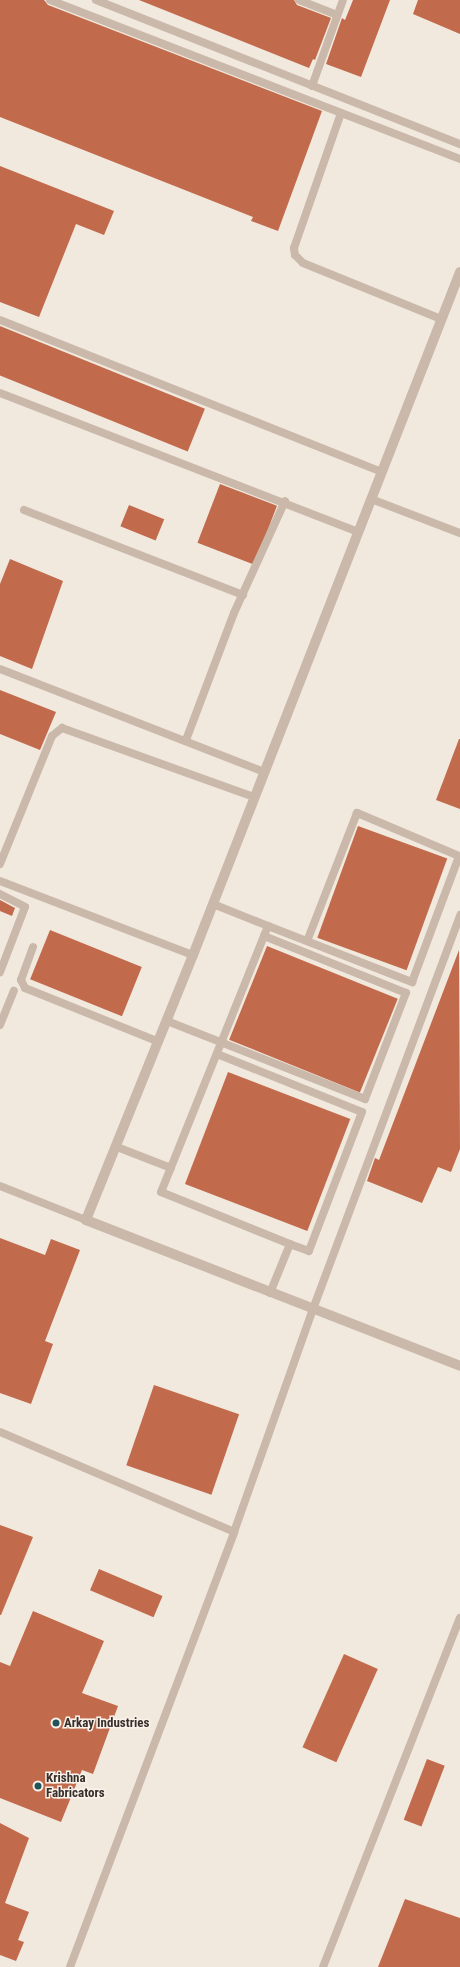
<!DOCTYPE html>
<html>
<head>
<meta charset="utf-8">
<style>
  body { margin:0 }
  #map { position:relative; width:460px; height:1967px; overflow:hidden; background:#f2e9de; font-family:"Roboto Condensed",sans-serif }
  div>[style] { position:absolute }
  .building>* { inset:0; background:#c26a4c; transform-origin:0 0 }
  .lane>* { height:8px; margin:-4px; padding:0 4px; transform-origin:4px; border-radius:4px; background:#cab9aa }
  .street>* { height:10px; margin:-5px; padding:0 5px; transform-origin:5px; border-radius:5px; background:#cab9aa }
  .dots>* { width:11px; height:11px; translate:-50% -50%; box-sizing:border-box; border:2px solid #faf3eb; border-radius:50% }
  span { translate:-50% -50%; white-space:nowrap; text-align:center; line-height:1.15; -webkit-text-stroke:3px #faf3eb; paint-order:stroke }
  .poi-label { font-size:13px; color:#382e2a; font-weight:700 }
  .left { translate:0 -50%; text-align:left }
</style>
</head>
<body>
<div id="map">
  <div class="building">
    <div style="clip-path:polygon(0 0,44px 0,48px 5px,322px 111px,278px 231px,251px 221px,253px 217px,0 117px)"></div>
    <div style="clip-path:polygon(139px 0,294px 0,297px 5px,331px 18px,315px 60px,313px 59px,309px 68px)"></div>
    <div style="clip-path:polygon(353px 0,390px 0,361px 77px,326px 64px,342px 18px,345px 20px)"></div>
    <div style="clip-path:polygon(418px 0,460px 0,460px 34px,413px 14px)"></div>
    <div style="clip-path:polygon(0 166px,114px 211px,104px 235px,76px 224px,39px 317px,0 302px)"></div>
    <div style="left:0;top:326px;width:221px;height:46px;rotate:22deg"></div>
    <div style="left:220px;top:484px;width:61px;height:63px;rotate:21deg"></div>
    <div style="left:129px;top:505px;width:38px;height:23px;rotate:22deg"></div>
    <div style="clip-path:polygon(10px 559px,63px 581px,32px 669px,0 656px,0 584px)"></div>
    <div style="clip-path:polygon(0 690px,56px 712px,40px 750px,0 734px)"></div>
    <div style="clip-path:polygon(459px 739px,460px 739px,460px 809px,436px 800px)"></div>
    <div style="left:358px;top:826px;width:95px;height:119px;rotate:20deg"></div>
    <div style="clip-path:polygon(0 900px,15px 908px,12px 916px,0 911px)"></div>
    <div style="left:50px;top:930px;width:99px;height:53px;rotate:22deg"></div>
    <div style="left:267px;top:946px;width:141px;height:101px;rotate:22deg"></div>
    <div style="clip-path:polygon(459px 950px,460px 1149px,451px 1172px,438px 1167px,422px 1203px,367px 1181px,375px 1158px,379px 1160px)"></div>
    <div style="left:228px;top:1072px;width:131px;height:120px;rotate:21deg"></div>
    <div style="clip-path:polygon(0 1238px,45px 1255px,51px 1239px,80px 1250px,45px 1341px,53px 1344px,31px 1404px,0 1393px)"></div>
    <div style="left:154px;top:1385px;width:90px;height:85px;rotate:19deg"></div>
    <div style="clip-path:polygon(0 1525px,33px 1537px,1px 1615px,0 1615px)"></div>
    <div style="left:99px;top:1569px;width:69px;height:23px;rotate:23deg"></div>
    <div style="clip-path:polygon(33px 1611px,104px 1641px,82px 1693px,118px 1706px,93px 1774px,82px 1770px,61px 1822px,0 1798px,0 1662px,10px 1666px)"></div>
    <div style="left:344px;top:1654px;width:37px;height:102px;rotate:24deg"></div>
    <div style="left:427px;top:1759px;width:19px;height:65px;rotate:21deg"></div>
    <div style="clip-path:polygon(0 1823px,29px 1838px,5px 1903px,29px 1912px,18px 1940px,24px 1942px,16px 1961px,0 1955px)"></div>
    <div style="clip-path:polygon(405px 1899px,460px 1918px,460px 1967px,378px 1967px)"></div>
  </div>
  <div class="lane">
    <div style="left:50px;top:0;width:440px;rotate:21.2deg"></div>
    <div style="left:96px;top:0;width:391px;rotate:21.6deg"></div>
    <div style="left:299px;top:0;width:41px;rotate:21.5deg"></div>
    <div style="left:312px;top:86px;width:91px;rotate:-70.2deg"></div>
    <div style="left:341px;top:113px;width:143px;rotate:109.2deg"></div>
    <div style="left:294px;top:248px;width:7px;rotate:82deg"></div>
    <div style="left:295px;top:255px;width:11px;rotate:45deg"></div>
    <div style="left:303px;top:263px;width:149px;rotate:22.1deg"></div>
    <div style="left:0;top:320px;width:410px;rotate:21.7deg"></div>
    <div style="left:0;top:393px;width:385px;rotate:21.2deg"></div>
    <div style="left:371px;top:499px;width:95px;rotate:20.9deg"></div>
    <div style="left:24px;top:510px;width:235px;rotate:21.2deg"></div>
    <div style="left:0;top:669px;width:283px;rotate:21.3deg"></div>
    <div style="left:186px;top:740px;width:136px;rotate:-69.3deg"></div>
    <div style="left:234px;top:613px;width:123px;rotate:-65.5deg"></div>
    <div style="left:0;top:864px;width:138px;rotate:-67.9deg"></div>
    <div style="left:52px;top:736px;width:13px;rotate:-39deg"></div>
    <div style="left:62px;top:728px;width:204px;rotate:19.8deg"></div>
    <div style="left:0;top:881px;width:207px;rotate:21deg"></div>
    <div style="left:0;top:894px;width:28px;rotate:27deg"></div>
    <div style="left:25px;top:907px;width:70px;rotate:111deg"></div>
    <div style="left:213px;top:904px;width:59px;rotate:21.8deg"></div>
    <div style="left:268px;top:926px;width:155px;rotate:21.3deg"></div>
    <div style="left:412px;top:982px;width:134px;rotate:-69.5deg"></div>
    <div style="left:459px;top:856px;width:111px;rotate:-157.1deg"></div>
    <div style="left:357px;top:813px;width:137px;rotate:111.3deg"></div>
    <div style="left:264px;top:936px;width:276px;rotate:111.9deg"></div>
    <div style="left:161px;top:1192px;width:139px;rotate:22deg"></div>
    <div style="left:290px;top:1244px;width:53px;rotate:112.2deg"></div>
    <div style="left:33px;top:947px;width:35px;rotate:110deg"></div>
    <div style="left:21px;top:980px;width:9px;rotate:63deg"></div>
    <div style="left:25px;top:988px;width:144px;rotate:21.9deg"></div>
    <div style="left:167px;top:1021px;width:213px;rotate:21.5deg"></div>
    <div style="left:365px;top:1099px;width:114px;rotate:-68.9deg"></div>
    <div style="left:406px;top:993px;width:153px;rotate:-158.1deg"></div>
    <div style="left:264px;top:936px;width:11px;rotate:-68deg"></div>
    <div style="left:0;top:1025px;width:37px;rotate:-68deg"></div>
    <div style="left:217px;top:1054px;width:156px;rotate:21.8deg"></div>
    <div style="left:362px;top:1112px;width:149px;rotate:110.9deg"></div>
    <div style="left:309px;top:1251px;width:20px;rotate:-160deg"></div>
    <div style="left:117px;top:1147px;width:58px;rotate:21.3deg"></div>
    <div style="left:0;top:1186px;width:92px;rotate:21.6deg"></div>
    <div style="left:0;top:1432px;width:254px;rotate:23.1deg"></div>
    <div style="left:70px;top:1967px;width:465px;rotate:-69.3deg"></div>
    <div style="left:234px;top:1532px;width:237px;rotate:-70.5deg"></div>
    <div style="left:313px;top:1309px;width:421px;rotate:-69.5deg"></div>
    <div style="left:323px;top:1967px;width:375px;rotate:-68.6deg"></div>
  </div>
  <div class="street">
    <div style="left:460px;top:272px;width:733px;rotate:111.35deg"></div>
    <div style="left:193px;top:955px;width:286px;rotate:112deg"></div>
    <div style="left:86px;top:1220px;width:401px;rotate:21.3deg"></div>
  </div>
  <div class="dots">
    <div style="left:56px;top:1723px;background:#205458"></div>
    <div style="left:38px;top:1786px;background:#205458"></div>
  </div>
  <div class="poi-label">
    <span class="left" style="left:64px;top:1723px">Arkay Industries</span>
    <span class="left" style="left:46px;top:1786px">Krishna<br>Fabricators</span>
  </div>
</div>
</body>
</html>
